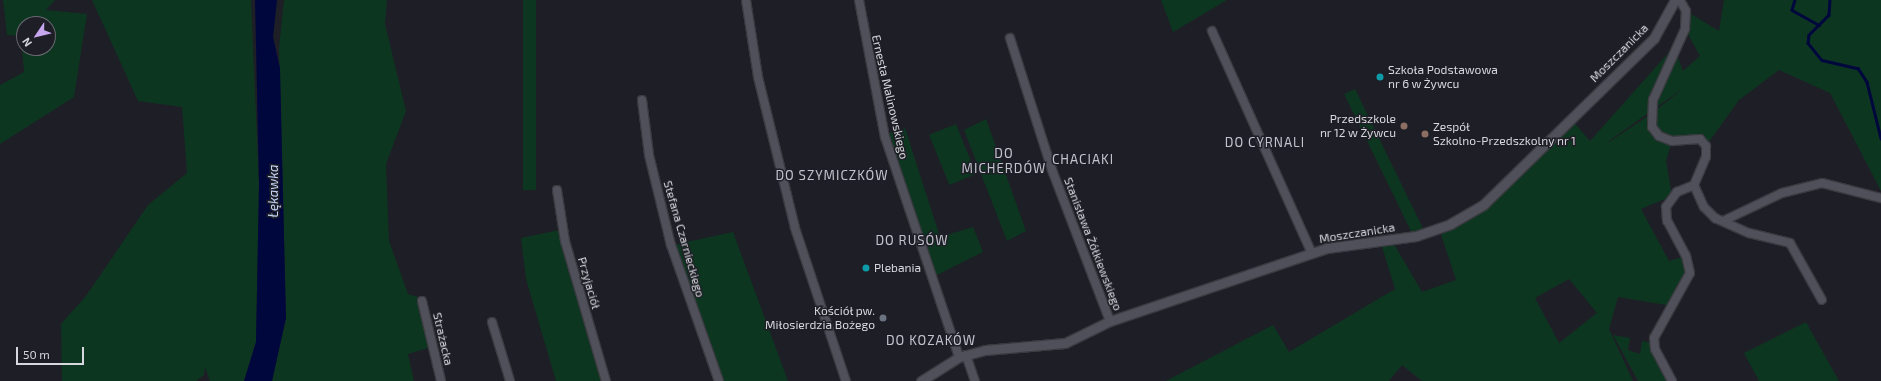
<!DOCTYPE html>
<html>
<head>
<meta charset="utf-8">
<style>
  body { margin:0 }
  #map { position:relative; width:1881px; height:381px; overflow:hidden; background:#1e1e26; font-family:"Exo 2",sans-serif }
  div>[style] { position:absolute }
  .green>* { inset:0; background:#0d3621; transform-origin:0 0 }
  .water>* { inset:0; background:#00073d }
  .stream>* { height:2.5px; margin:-1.25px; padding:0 1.25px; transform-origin:1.25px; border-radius:1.25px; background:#00073d }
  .roads { filter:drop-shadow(1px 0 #3a3a40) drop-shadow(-1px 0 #3a3a40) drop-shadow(0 1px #3a3a40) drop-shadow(0 -1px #3a3a40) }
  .minor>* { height:8px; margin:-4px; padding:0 4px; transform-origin:4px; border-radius:4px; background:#4f5059 }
  .tertiary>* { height:9px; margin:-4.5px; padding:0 4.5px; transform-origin:4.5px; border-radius:4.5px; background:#4f5059 }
  .dots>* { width:11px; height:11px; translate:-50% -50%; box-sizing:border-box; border:2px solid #1e1e26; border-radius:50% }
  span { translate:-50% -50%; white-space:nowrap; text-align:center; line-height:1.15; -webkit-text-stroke:3px #1e1e26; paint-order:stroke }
  .street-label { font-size:12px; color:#d7d8dd }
  .poi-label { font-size:12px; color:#d7d8dd }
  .left { translate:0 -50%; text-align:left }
  .right { translate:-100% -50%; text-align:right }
  .neighbourhood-label { font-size:13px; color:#c1c3cd; letter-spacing:1px }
  .water-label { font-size:13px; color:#c1d3f6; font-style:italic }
  .north { position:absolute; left:16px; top:16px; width:40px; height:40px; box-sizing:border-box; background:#1e1e26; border:1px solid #68686f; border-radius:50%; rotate:235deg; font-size:11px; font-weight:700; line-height:16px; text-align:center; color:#d7d8dd }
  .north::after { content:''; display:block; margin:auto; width:14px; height:18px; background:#c7a6f0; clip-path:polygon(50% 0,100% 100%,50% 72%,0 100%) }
  .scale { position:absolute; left:16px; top:347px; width:68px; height:18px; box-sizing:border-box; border:2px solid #d7d8dd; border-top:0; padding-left:5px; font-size:12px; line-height:14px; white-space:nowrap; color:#d7d8dd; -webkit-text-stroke:3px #1e1e26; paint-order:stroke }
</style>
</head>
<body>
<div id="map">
  <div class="green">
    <div style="clip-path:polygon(evenodd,3px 0,55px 0,46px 10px,87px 14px,74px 97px,0 144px,0 85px,24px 72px,21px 36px,7px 35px,3px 0,24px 24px,48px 24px,48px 48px,24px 48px,24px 24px)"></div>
    <div style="clip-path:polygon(92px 0,251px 0,259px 184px,256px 342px,244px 381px,210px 381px,205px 367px,204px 375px,196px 381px,62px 381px,61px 324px,86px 296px,148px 205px,187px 173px,182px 107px,138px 101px)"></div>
    <div style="clip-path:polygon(284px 0,387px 0,385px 24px,406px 111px,386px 164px,389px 241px,408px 294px,420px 298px,431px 347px,408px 354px,414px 381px,272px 381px,286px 318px,279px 48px)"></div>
    <div style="left:523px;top:0;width:13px;height:190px"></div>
    <div style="clip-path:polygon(1161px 0,1227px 0,1173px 32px)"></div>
    <div style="clip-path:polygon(evenodd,1724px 0,1881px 0,1881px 191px,1830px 93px,1779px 70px,1739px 100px,1706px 146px,1700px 139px,1672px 141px,1666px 161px,1672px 196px,1641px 209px,1669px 261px,1686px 256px,1690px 273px,1672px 306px,1618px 297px,1609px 329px,1633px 381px,1422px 381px,1402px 365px,1389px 381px,1166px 381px,1273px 325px,1289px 352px,1395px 289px,1380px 240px,1391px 239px,1422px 292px,1456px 280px,1439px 228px,1484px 204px,1570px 118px,1590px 141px,1671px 50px,1676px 52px,1683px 71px,1700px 56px,1685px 29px,1686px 11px,1719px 31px,1724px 0,1685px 87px,1651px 114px,1609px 142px,1609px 141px,1685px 87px,1724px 0,1569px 279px,1597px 313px,1559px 343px,1535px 298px,1569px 279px)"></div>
    <div style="left:1355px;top:89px;width:160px;height:12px;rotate:64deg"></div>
    <div style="clip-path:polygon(986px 119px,1026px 231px,1007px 241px,964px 130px)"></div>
    <div style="left:956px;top:124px;width:54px;height:29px;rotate:68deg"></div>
    <div style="clip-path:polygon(905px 128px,940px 237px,973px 227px,983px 252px,931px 278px,886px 134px)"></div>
    <div style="clip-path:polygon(559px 230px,586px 329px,604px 381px,556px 381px,526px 279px,521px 238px)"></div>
    <div style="clip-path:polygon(733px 232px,788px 381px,724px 381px,673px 245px)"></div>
    <div style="clip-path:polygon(1806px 322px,1839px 381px,1759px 381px,1744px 353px)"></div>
    <div style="clip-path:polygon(1613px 335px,1630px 338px,1628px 350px,1640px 354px,1642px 341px,1651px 343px,1669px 381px,1638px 381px)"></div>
  </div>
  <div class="water">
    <div style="clip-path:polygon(255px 0,277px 0,273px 37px,280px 68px,286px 318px,272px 381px,244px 381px,256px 342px,259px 184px)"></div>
  </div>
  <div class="stream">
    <div style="left:1795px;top:0;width:10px;rotate:107deg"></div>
    <div style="left:1792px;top:10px;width:31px;rotate:29deg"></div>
    <div style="left:1830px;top:0;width:15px;rotate:94deg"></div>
    <div style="left:1829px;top:15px;width:28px;rotate:135deg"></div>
    <div style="left:1809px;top:35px;width:8px;rotate:97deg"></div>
    <div style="left:1808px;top:43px;width:22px;rotate:51deg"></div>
    <div style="left:1822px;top:60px;width:37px;rotate:13deg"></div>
    <div style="left:1858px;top:68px;width:17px;rotate:57deg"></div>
    <div style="left:1867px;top:82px;width:58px;rotate:76deg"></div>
  </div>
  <div class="roads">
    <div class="minor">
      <div style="left:746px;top:0;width:78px;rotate:81.1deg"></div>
      <div style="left:758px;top:77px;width:155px;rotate:76.2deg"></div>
      <div style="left:795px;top:228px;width:161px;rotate:71.6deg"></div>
      <div style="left:859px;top:0;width:139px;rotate:79.3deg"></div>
      <div style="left:885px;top:137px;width:232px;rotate:71.4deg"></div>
      <div style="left:1212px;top:31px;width:243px;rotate:65.8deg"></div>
      <div style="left:1010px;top:38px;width:139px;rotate:72.3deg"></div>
      <div style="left:1052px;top:170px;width:162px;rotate:69deg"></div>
      <div style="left:642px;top:100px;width:55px;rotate:82.7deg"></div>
      <div style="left:649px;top:155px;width:93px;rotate:76.3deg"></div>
      <div style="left:671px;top:245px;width:144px;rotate:70.6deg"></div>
      <div style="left:1694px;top:185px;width:24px;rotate:66deg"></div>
      <div style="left:1704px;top:207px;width:16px;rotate:45deg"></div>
      <div style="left:1715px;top:218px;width:37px;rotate:24deg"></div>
      <div style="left:1749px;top:233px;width:42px;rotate:13.7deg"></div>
      <div style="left:1790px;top:243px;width:65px;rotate:60.7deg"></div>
      <div style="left:557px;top:190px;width:52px;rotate:81.1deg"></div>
      <div style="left:565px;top:241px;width:146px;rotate:73.7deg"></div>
      <div style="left:1723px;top:221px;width:65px;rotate:-25.4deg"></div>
      <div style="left:1782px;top:193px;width:41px;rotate:-14deg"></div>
      <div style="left:1822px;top:183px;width:61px;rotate:14.3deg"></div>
      <div style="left:422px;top:301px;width:82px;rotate:76.6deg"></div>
      <div style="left:492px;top:322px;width:62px;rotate:73deg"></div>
      <div style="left:966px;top:355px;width:28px;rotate:71deg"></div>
      <div style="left:1672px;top:381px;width:36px;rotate:-118deg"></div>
      <div style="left:1655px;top:349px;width:11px;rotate:-95deg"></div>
      <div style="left:1654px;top:338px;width:74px;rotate:-61deg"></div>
      <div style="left:1690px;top:273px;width:17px;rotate:-103deg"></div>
      <div style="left:1686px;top:256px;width:40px;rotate:-118deg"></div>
      <div style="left:1667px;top:221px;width:14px;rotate:-94deg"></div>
      <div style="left:1666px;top:207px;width:19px;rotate:-54deg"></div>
      <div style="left:1677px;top:192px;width:18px;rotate:-22deg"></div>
      <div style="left:1694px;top:185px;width:30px;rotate:-67deg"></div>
      <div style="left:1706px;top:157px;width:11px;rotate:-90deg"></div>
      <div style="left:1706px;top:146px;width:9px;rotate:-131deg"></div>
      <div style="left:1700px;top:139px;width:28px;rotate:176deg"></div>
      <div style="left:1672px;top:141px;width:14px;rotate:-159deg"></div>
      <div style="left:1659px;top:136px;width:11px;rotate:-128deg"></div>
      <div style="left:1652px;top:127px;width:27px;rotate:-88deg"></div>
      <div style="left:1653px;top:100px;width:78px;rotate:-65.7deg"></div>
      <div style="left:1685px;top:29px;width:18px;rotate:-87deg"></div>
      <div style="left:1686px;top:11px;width:13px;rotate:-119deg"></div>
    </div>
    <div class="tertiary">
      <div style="left:921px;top:381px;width:45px;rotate:-32.3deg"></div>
      <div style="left:959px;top:357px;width:27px;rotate:-15deg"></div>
      <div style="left:985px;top:350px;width:80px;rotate:-5deg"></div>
      <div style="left:1065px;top:343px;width:50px;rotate:-26.1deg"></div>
      <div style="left:1110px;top:321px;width:229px;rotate:-18.6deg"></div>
      <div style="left:1327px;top:248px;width:90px;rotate:-7.7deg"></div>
      <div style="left:1416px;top:236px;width:36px;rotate:-19deg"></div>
      <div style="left:1450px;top:224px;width:39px;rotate:-30deg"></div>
      <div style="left:1484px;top:204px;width:238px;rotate:-44.3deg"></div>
      <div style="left:1654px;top:38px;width:43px;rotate:-61.1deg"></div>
    </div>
  </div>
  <div class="dots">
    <div style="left:1380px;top:77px;background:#0f9aa8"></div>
    <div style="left:1404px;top:126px;background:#8d6e63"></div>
    <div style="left:1425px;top:134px;background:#8d6e63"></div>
    <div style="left:866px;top:268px;background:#0f9aa8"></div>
    <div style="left:883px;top:318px;background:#6b7280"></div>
  </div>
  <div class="street-label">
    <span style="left:1619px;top:53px;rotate:-45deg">Moszczanicka</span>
    <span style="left:890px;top:97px;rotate:77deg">Ernesta Malinowskiego</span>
    <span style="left:1357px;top:233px;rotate:-9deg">Moszczanicka</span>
    <span style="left:684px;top:239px;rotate:74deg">Stefana Czarnieckiego</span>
    <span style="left:1093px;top:244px;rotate:69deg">Stanisława Żółkiewskiego</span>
    <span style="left:589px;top:283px;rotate:74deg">Przyjaciół</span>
    <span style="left:443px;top:339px;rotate:77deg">Strażacka</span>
  </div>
  <div class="poi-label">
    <span class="left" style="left:1388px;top:77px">Szkoła Podstawowa<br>nr 6 w Żywcu</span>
    <span class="right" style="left:1396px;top:126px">Przedszkole<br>nr 12 w Żywcu</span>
    <span class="left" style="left:1433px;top:134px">Zespół<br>Szkolno-Przedszkolny nr 1</span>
    <span class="left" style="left:874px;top:268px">Plebania</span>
    <span class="right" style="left:875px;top:318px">Kościół pw.<br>Miłosierdzia Bożego</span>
  </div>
  <div class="neighbourhood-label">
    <span style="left:1265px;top:142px">DO CYRNALI</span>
    <span style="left:1004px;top:161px">DO<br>MICHERDÓW</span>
    <span style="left:1083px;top:159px">CHACIAKI</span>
    <span style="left:832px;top:175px">DO SZYMICZKÓW</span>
    <span style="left:912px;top:240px">DO RUSÓW</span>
    <span style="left:931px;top:340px">DO KOZAKÓW</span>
  </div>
  <div class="water-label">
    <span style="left:273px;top:191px;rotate:-90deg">Łękawka</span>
  </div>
  <div class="north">N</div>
  <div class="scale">50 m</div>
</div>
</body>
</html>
